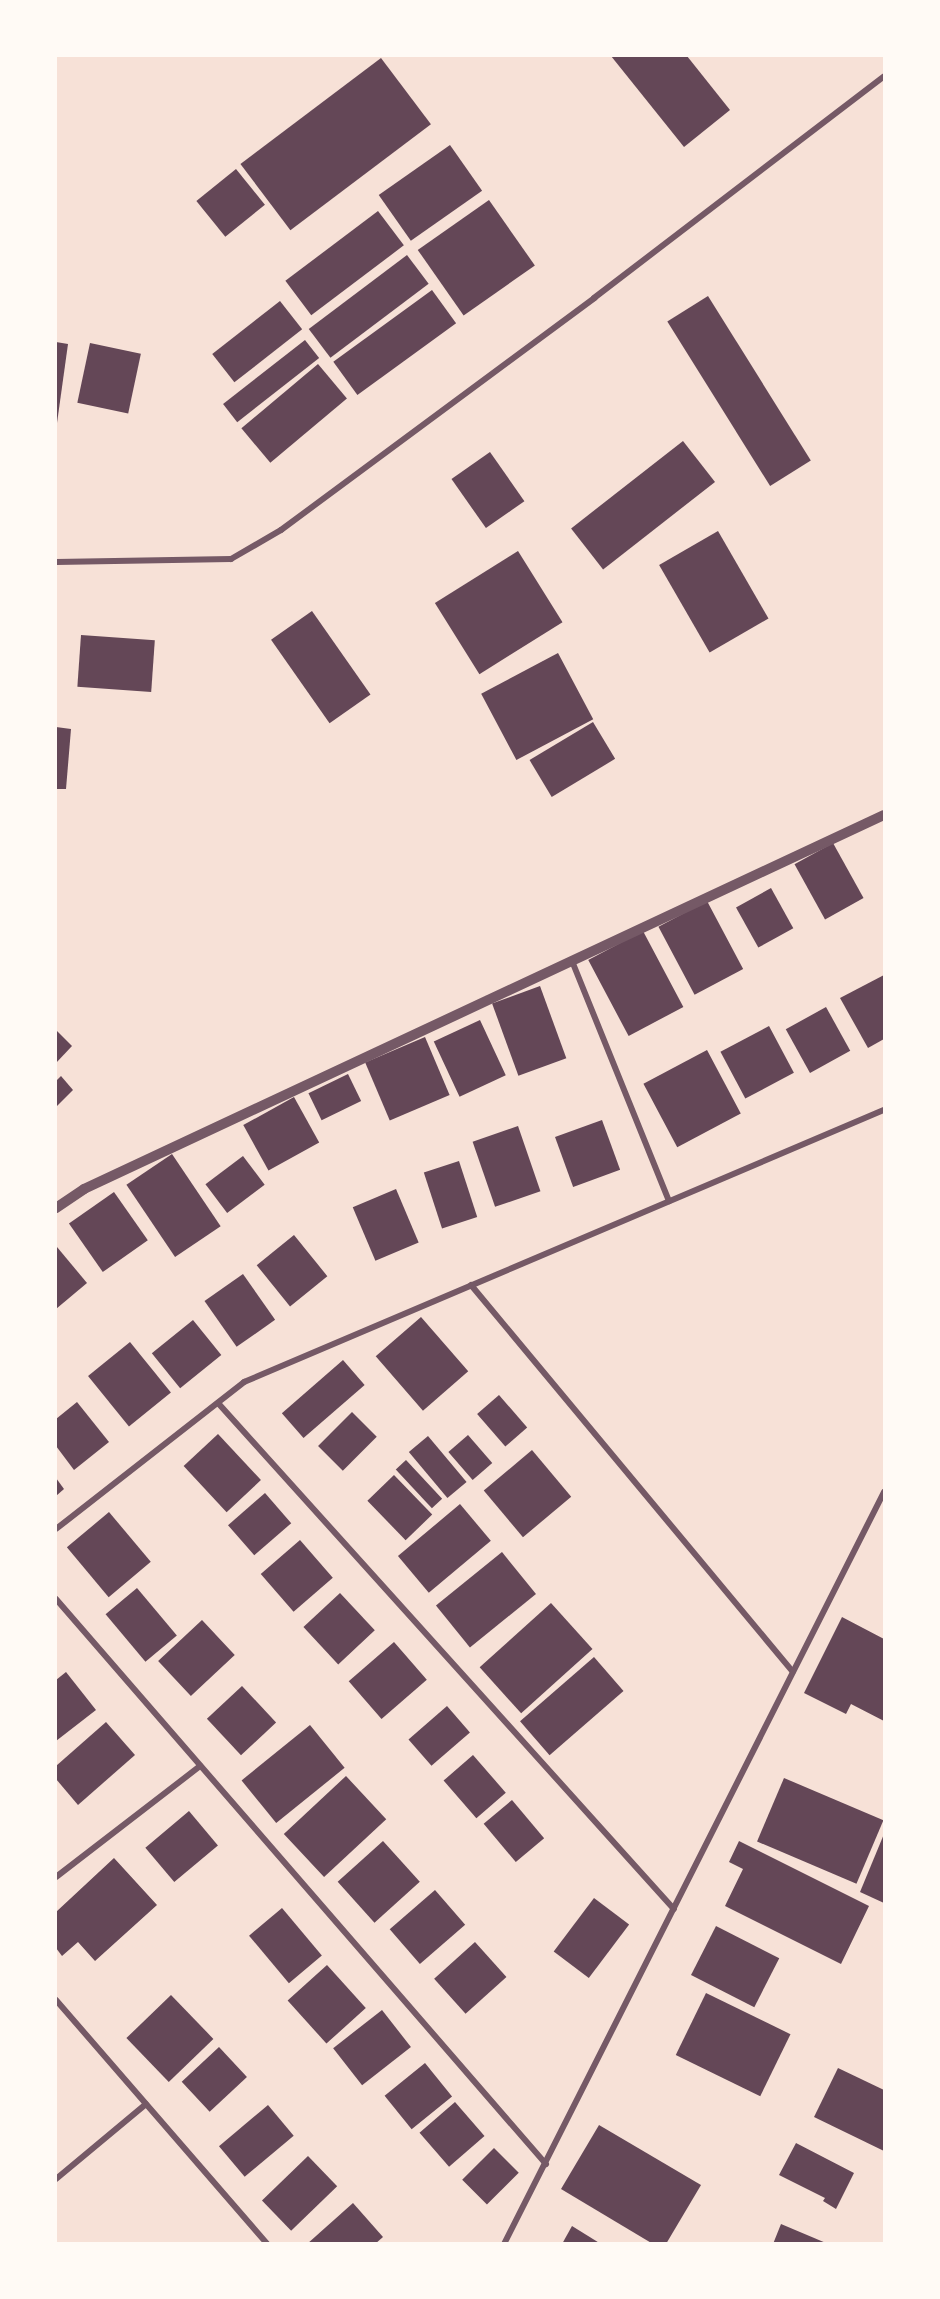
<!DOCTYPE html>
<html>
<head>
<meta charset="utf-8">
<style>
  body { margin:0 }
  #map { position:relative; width:940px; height:2299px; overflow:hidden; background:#f7e1d7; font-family:"Exo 2",sans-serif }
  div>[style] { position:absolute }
  .building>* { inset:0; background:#644757; transform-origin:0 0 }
  .minor>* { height:6px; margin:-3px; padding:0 3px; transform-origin:3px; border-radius:3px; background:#755966 }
  .tertiary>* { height:10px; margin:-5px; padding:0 5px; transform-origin:5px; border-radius:5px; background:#755966 }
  span { translate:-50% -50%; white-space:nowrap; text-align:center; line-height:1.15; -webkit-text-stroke:4.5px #fffaf5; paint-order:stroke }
  .frame { position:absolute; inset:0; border:57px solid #fffaf5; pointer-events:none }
</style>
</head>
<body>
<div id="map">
  <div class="building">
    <div style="clip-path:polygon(611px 56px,687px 56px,730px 110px,684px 147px)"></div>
    <div style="left:381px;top:58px;width:83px;height:176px;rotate:53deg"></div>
    <div style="left:450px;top:145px;width:56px;height:87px;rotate:55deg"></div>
    <div style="left:236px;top:169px;width:46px;height:51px;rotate:51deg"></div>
    <div style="left:489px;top:200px;width:80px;height:87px;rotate:55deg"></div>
    <div style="left:378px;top:211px;width:43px;height:116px;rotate:53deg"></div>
    <div style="left:407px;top:255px;width:36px;height:123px;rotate:53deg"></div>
    <div style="left:432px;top:290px;width:41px;height:122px;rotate:54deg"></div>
    <div style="left:708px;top:296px;width:194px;height:48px;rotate:58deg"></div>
    <div style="left:280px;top:301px;width:36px;height:86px;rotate:52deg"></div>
    <div style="left:305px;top:340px;width:23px;height:104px;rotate:52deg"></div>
    <div style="clip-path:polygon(56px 342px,68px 344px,57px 423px,56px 423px)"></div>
    <div style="left:90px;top:343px;width:52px;height:61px;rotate:12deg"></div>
    <div style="left:318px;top:364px;width:45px;height:100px;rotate:50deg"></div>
    <div style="left:683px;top:441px;width:52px;height:142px;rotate:52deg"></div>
    <div style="left:490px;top:452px;width:60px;height:47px;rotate:55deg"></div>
    <div style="left:718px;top:531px;width:101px;height:68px;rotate:60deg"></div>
    <div style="left:518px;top:551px;width:84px;height:98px;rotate:58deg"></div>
    <div style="left:312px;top:611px;width:102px;height:50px;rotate:55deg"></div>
    <div style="left:81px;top:635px;width:74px;height:52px;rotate:4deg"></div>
    <div style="left:558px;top:653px;width:75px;height:87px;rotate:62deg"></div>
    <div style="left:593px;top:722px;width:43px;height:74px;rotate:59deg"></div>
    <div style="clip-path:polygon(56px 727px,71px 729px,66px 789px,56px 789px)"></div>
    <div style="left:833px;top:843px;width:63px;height:44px;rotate:61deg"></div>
    <div style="left:771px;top:888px;width:46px;height:40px;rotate:61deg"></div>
    <div style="left:707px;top:901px;width:77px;height:55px;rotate:62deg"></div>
    <div style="left:643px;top:931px;width:86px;height:62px;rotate:62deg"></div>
    <div style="clip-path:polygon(884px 975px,884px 1039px,868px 1048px,840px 998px)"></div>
    <div style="left:540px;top:986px;width:77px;height:51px;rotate:70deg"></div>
    <div style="left:826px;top:1007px;width:50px;height:46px;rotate:61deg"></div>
    <div style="left:480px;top:1020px;width:61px;height:51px;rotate:65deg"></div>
    <div style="left:769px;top:1026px;width:53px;height:55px;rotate:62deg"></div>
    <div style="clip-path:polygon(56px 1030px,72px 1046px,56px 1063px)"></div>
    <div style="left:425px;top:1037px;width:63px;height:65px;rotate:67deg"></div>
    <div style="left:707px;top:1050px;width:72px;height:72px;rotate:62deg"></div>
    <div style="left:348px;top:1074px;width:30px;height:44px;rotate:64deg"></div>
    <div style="clip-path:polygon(61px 1076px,73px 1090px,56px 1107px,56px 1081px)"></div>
    <div style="left:294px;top:1097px;width:52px;height:58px;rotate:61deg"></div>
    <div style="left:602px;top:1120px;width:53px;height:50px;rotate:70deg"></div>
    <div style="left:518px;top:1126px;width:69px;height:48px;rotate:71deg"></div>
    <div style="left:172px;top:1154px;width:87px;height:55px;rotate:56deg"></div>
    <div style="left:243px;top:1156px;width:36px;height:47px;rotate:53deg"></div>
    <div style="left:459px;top:1161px;width:59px;height:37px;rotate:72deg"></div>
    <div style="left:396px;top:1189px;width:58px;height:47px;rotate:67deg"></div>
    <div style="left:114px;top:1192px;width:59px;height:55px;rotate:55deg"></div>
    <div style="left:294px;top:1235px;width:53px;height:48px;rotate:51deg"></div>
    <div style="clip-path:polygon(57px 1247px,87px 1283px,56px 1309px,56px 1248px)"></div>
    <div style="left:243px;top:1274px;width:56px;height:47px;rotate:55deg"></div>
    <div style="left:421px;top:1317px;width:72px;height:60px;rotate:49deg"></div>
    <div style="left:193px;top:1320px;width:45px;height:53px;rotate:51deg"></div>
    <div style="left:130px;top:1342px;width:65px;height:54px;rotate:51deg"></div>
    <div style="left:343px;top:1360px;width:33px;height:81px;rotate:49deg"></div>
    <div style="left:499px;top:1395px;width:43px;height:29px;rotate:49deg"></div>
    <div style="clip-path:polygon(77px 1402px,109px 1442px,74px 1470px,56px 1446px,56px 1419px)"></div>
    <div style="left:352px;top:1412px;width:35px;height:48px;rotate:45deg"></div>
    <div style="left:218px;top:1434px;width:63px;height:47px;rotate:47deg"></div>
    <div style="left:468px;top:1435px;width:37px;height:26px;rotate:49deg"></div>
    <div style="left:428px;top:1436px;width:60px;height:25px;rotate:50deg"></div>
    <div style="left:532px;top:1450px;width:61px;height:63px;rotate:50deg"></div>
    <div style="left:406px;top:1460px;width:53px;height:14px;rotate:47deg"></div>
    <div style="left:394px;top:1475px;width:55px;height:37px;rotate:46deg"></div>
    <div style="clip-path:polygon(56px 1478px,64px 1489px,56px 1496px)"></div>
    <div style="left:265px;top:1493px;width:40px;height:49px;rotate:49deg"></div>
    <div style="left:460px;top:1504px;width:48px;height:81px;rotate:50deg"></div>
    <div style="left:109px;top:1512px;width:65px;height:55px;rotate:50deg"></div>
    <div style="left:300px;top:1540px;width:50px;height:52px;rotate:49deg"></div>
    <div style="left:502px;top:1552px;width:54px;height:85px;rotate:51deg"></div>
    <div style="left:137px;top:1588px;width:62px;height:41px;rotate:50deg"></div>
    <div style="left:340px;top:1593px;width:51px;height:50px;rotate:47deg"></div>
    <div style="left:551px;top:1603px;width:62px;height:96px;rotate:48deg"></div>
    <div style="clip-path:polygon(842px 1617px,884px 1639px,884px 1721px,851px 1704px,846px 1714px,804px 1693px)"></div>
    <div style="left:202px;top:1620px;width:48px;height:60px;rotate:47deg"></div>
    <div style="left:394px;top:1642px;width:50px;height:60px;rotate:49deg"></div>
    <div style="left:594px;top:1657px;width:45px;height:98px;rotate:49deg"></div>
    <div style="clip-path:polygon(66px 1672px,96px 1710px,56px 1741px,56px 1680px)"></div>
    <div style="left:242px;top:1686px;width:50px;height:48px;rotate:47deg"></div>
    <div style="left:447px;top:1706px;width:35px;height:51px;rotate:49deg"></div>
    <div style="clip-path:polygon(106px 1722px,135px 1755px,78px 1805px,56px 1779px,56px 1766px)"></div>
    <div style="left:310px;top:1725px;width:55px;height:88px;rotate:51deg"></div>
    <div style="left:473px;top:1755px;width:50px;height:39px;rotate:49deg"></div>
    <div style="left:346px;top:1776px;width:59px;height:85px;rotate:47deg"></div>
    <div style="left:784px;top:1778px;width:108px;height:69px;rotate:23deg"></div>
    <div style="left:512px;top:1800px;width:50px;height:37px;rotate:50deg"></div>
    <div style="left:189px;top:1811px;width:45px;height:57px;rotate:50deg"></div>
    <div style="clip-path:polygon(884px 1834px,884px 1903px,860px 1892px)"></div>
    <div style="left:383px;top:1841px;width:55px;height:61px;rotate:48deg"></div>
    <div style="clip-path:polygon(739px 1841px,869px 1906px,841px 1964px,725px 1906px,743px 1869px,729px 1862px)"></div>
    <div style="clip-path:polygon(114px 1858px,157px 1905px,95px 1961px,78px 1942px,62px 1956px,56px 1948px,56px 1912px)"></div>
    <div style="left:435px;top:1890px;width:46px;height:60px;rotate:49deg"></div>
    <div style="left:594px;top:1898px;width:44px;height:67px;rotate:37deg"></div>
    <div style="left:282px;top:1908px;width:62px;height:43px;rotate:50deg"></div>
    <div style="left:716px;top:1926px;width:71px;height:55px;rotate:27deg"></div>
    <div style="left:475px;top:1942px;width:47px;height:55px;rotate:48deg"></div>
    <div style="left:327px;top:1965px;width:58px;height:53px;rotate:48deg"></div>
    <div style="left:706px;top:1993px;width:94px;height:69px;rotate:26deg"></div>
    <div style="left:171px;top:1995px;width:61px;height:62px;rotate:46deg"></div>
    <div style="left:382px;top:2010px;width:47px;height:62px;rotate:52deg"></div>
    <div style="left:219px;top:2047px;width:41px;height:51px;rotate:47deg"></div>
    <div style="left:425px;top:2063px;width:43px;height:52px;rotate:51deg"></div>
    <div style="clip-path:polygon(838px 2068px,884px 2090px,884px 2151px,814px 2117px)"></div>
    <div style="left:455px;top:2102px;width:45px;height:47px;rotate:49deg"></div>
    <div style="left:268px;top:2105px;width:40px;height:64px;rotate:50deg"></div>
    <div style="clip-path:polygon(599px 2125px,701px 2185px,666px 2244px,653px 2244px,561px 2189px)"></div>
    <div style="clip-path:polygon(796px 2143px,854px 2173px,836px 2209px,823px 2201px,825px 2198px,779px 2175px)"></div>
    <div style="left:494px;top:2148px;width:35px;height:45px;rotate:45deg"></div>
    <div style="left:308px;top:2156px;width:42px;height:64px;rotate:46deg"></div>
    <div style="clip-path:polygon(353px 2203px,383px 2237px,375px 2244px,307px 2244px)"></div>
    <div style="clip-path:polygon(781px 2224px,826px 2243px,826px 2244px,773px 2244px)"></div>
    <div style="clip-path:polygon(572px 2226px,601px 2244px,562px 2244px)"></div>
  </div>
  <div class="minor">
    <div style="left:56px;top:562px;width:175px;rotate:-1deg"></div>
    <div style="left:231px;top:559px;width:58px;rotate:-30.1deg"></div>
    <div style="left:281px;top:530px;width:390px;rotate:-36.5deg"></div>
    <div style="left:594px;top:298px;width:365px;rotate:-37.4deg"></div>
    <div style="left:572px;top:961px;width:259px;rotate:68deg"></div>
    <div style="left:471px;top:1285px;width:503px;rotate:50.24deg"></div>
    <div style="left:218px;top:1403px;width:681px;rotate:47.98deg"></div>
    <div style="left:56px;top:1529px;width:239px;rotate:-38deg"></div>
    <div style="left:244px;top:1382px;width:695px;rotate:-23.03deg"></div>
    <div style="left:56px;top:1599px;width:748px;rotate:49.07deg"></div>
    <div style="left:56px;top:1877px;width:182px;rotate:-37.6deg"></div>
    <div style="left:56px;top:2000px;width:323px;rotate:49.1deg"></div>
    <div style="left:56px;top:2179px;width:117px;rotate:-39.8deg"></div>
    <div style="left:504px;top:2244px;width:843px;rotate:-63.19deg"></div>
  </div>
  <div class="tertiary">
    <div style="left:56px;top:1208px;width:34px;rotate:-34deg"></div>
    <div style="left:84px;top:1189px;width:883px;rotate:-25.06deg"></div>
  </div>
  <div class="frame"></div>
</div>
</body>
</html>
